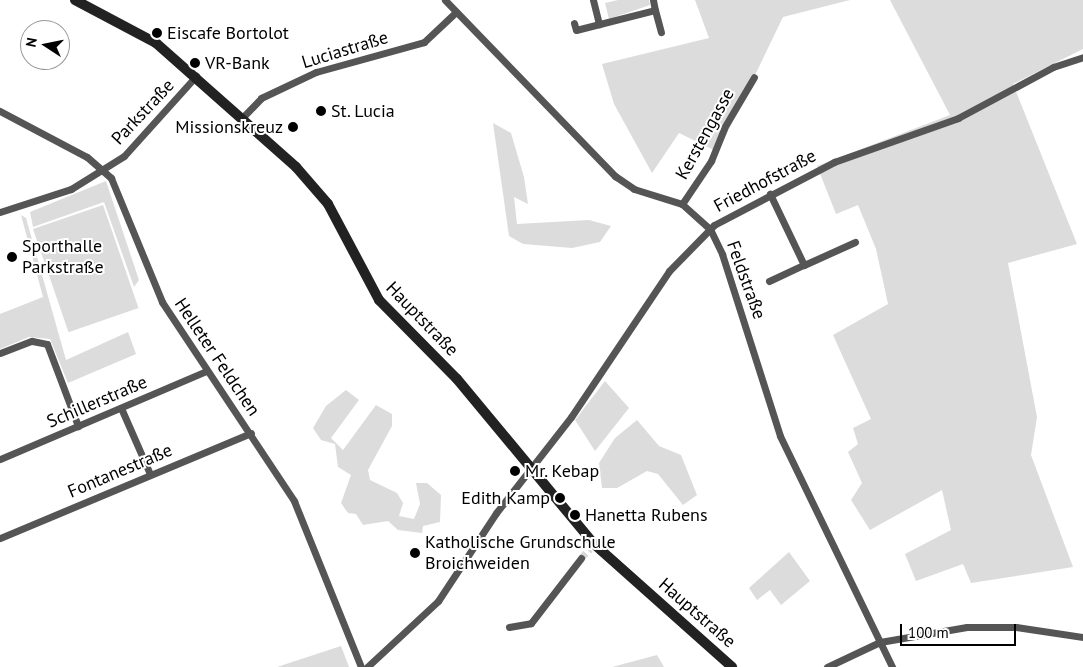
<!DOCTYPE html>
<html>
<head>
<meta charset="utf-8">
<style>
  body { margin:0 }
  #map { position:relative; width:1083px; height:667px; overflow:hidden; background:#fff; font-family:"PT Sans",sans-serif }
  div>[style] { position:absolute }
  .green>* { inset:0; background:#dcdcdc; transform-origin:0 0 }
  .minor-tunnel>* { height:7px; margin-top:-3.5px; transform-origin:0; background:repeating-linear-gradient(90deg,#d9d9d9 0 7px,transparent 0 10.5px) }
  .minor>* { height:7px; margin:-3.5px; padding:0 3.5px; transform-origin:3.5px; border-radius:3.5px; background:#555 }
  .secondary>* { height:10px; margin:-5px; padding:0 5px; transform-origin:5px; border-radius:5px; background:#222 }
  .dots>* { width:14px; height:14px; translate:-50% -50%; box-sizing:border-box; border:2px solid #fff; border-radius:50% }
  span { translate:-50% -50%; white-space:nowrap; text-align:center; line-height:1.15; -webkit-text-stroke:4px #fff; paint-order:stroke }
  .poi-label { font-size:18px; color:#000 }
  .left { translate:0 -50%; text-align:left }
  .right { translate:-100% -50%; text-align:right }
  .street-label { font-size:18px; color:#000 }
  .north { position:absolute; left:20px; top:20px; width:50px; height:50px; box-sizing:border-box; background:#fff; border:1px solid #999; border-radius:50%; rotate:281deg; font-size:14px; font-weight:700; line-height:20px; text-align:center; color:#000 }
  .north::after { content:''; display:block; margin:auto; width:18px; height:22px; background:#000; clip-path:polygon(50% 0,100% 100%,50% 72%,0 100%) }
  .scale { position:absolute; left:900px; top:624px; width:116px; height:22px; box-sizing:border-box; border:2px solid #000; border-top:0; padding-left:6px; font-size:15px; line-height:18px; white-space:nowrap; color:#000; -webkit-text-stroke:4px #fff; paint-order:stroke }
</style>
</head>
<body>
<div id="map">
  <div class="green">
    <div style="clip-path:polygon(618px 0,649px 0,650px 5px,609px 19px,605px 3px)"></div>
    <div style="clip-path:polygon(695px 0,850px 0,783px 17px,718px 152px,679px 133px,652px 173px,614px 104px,602px 64px,709px 38px)"></div>
    <div style="clip-path:polygon(890px 0,1083px 0,1083px 49px,1013px 84px,1077px 244px,1008px 263px,1037px 417px,1031px 455px,1073px 567px,971px 583px,963px 564px,916px 581px,905px 554px,951px 530px,942px 490px,870px 530px,851px 500px,862px 483px,848px 452px,858px 444px,853px 428px,871px 419px,833px 335px,888px 304px,876px 249px,858px 205px,836px 214px,817px 166px,950px 115px)"></div>
    <div style="clip-path:polygon(493px 123px,511px 133px,524px 177px,528px 204px,514px 197px,517px 224px,589px 220px,611px 226px,600px 242px,572px 248px,523px 244px,509px 236px)"></div>
    <div style="clip-path:polygon(106px 181px,139px 280px,134px 287px,104px 202px,33px 227px,30px 212px)"></div>
    <div style="left:103px;top:205px;width:109px;height:74px;rotate:71deg"></div>
    <div style="clip-path:polygon(21px 215px,26px 218px,66px 360px,128px 332px,136px 354px,68px 383px,50px 339px,29px 337px,0 349px,0 314px,43px 297px)"></div>
    <div style="clip-path:polygon(605px 381px,629px 408px,595px 451px,575px 420px)"></div>
    <div style="clip-path:polygon(346px 390px,359px 400px,331px 438px,343px 450px,376px 405px,392px 414px,392px 426px,368px 470px,370px 480px,397px 493px,403px 503px,399px 516px,414px 519px,420px 504px,416px 483px,427px 483px,441px 495px,440px 522px,423px 526px,422px 533px,398px 530px,388px 521px,363px 525px,356px 514px,348px 513px,341px 503px,351px 475px,338px 467px,335px 444px,321px 440px,313px 428px,326px 406px)"></div>
    <div style="clip-path:polygon(637px 420px,659px 446px,681px 455px,697px 495px,683px 505px,658px 474px,647px 471px,617px 488px,602px 488px,599px 463px,615px 438px)"></div>
    <div style="clip-path:polygon(789px 552px,810px 581px,781px 605px,770px 590px,757px 600px,749px 588px)"></div>
    <div style="clip-path:polygon(341px 646px,349px 667px,277px 667px)"></div>
    <div style="clip-path:polygon(657px 655px,664px 667px,612px 667px)"></div>
  </div>
  <div class="minor-tunnel">
    <div style="left:581px;top:558px;width:13px;rotate:-45deg"></div>
  </div>
  <div class="minor">
    <div style="left:445px;top:0;width:245px;rotate:46deg"></div>
    <div style="left:615px;top:176px;width:23px;rotate:34deg"></div>
    <div style="left:634px;top:189px;width:50px;rotate:17.4deg"></div>
    <div style="left:682px;top:204px;width:38px;rotate:42deg"></div>
    <div style="left:710px;top:229px;width:28px;rotate:64deg"></div>
    <div style="left:722px;top:254px;width:191px;rotate:72.3deg"></div>
    <div style="left:780px;top:436px;width:257px;rotate:64.1deg"></div>
    <div style="left:593px;top:0;width:25px;rotate:76deg"></div>
    <div style="left:653px;top:0;width:10px;rotate:79deg"></div>
    <div style="left:574px;top:23px;width:7px;rotate:74deg"></div>
    <div style="left:576px;top:30px;width:81px;rotate:-14.2deg"></div>
    <div style="left:655px;top:10px;width:23px;rotate:75deg"></div>
    <div style="left:0;top:111px;width:98px;rotate:27.9deg"></div>
    <div style="left:87px;top:157px;width:32px;rotate:41deg"></div>
    <div style="left:111px;top:178px;width:134px;rotate:67.6deg"></div>
    <div style="left:162px;top:302px;width:239px;rotate:56.4deg"></div>
    <div style="left:294px;top:501px;width:179px;rotate:68deg"></div>
    <div style="left:242px;top:118px;width:28px;rotate:-46deg"></div>
    <div style="left:261px;top:98px;width:61px;rotate:-25.3deg"></div>
    <div style="left:316px;top:72px;width:112px;rotate:-15.5deg"></div>
    <div style="left:424px;top:42px;width:44px;rotate:-43.2deg"></div>
    <div style="left:682px;top:204px;width:52px;rotate:-56deg"></div>
    <div style="left:711px;top:161px;width:35px;rotate:-68deg"></div>
    <div style="left:724px;top:128px;width:59px;rotate:-59.5deg"></div>
    <div style="left:0;top:212px;width:75px;rotate:-17.9deg"></div>
    <div style="left:71px;top:189px;width:62px;rotate:-31.9deg"></div>
    <div style="left:124px;top:156px;width:108px;rotate:-48deg"></div>
    <div style="left:804px;top:265px;width:56px;rotate:-24.3deg"></div>
    <div style="left:769px;top:281px;width:38px;rotate:-25deg"></div>
    <div style="left:804px;top:265px;width:79px;rotate:-115.6deg"></div>
    <div style="left:0;top:353px;width:34px;rotate:-21deg"></div>
    <div style="left:32px;top:341px;width:15px;rotate:11deg"></div>
    <div style="left:47px;top:344px;width:88px;rotate:69.3deg"></div>
    <div style="left:121px;top:408px;width:72px;rotate:66.3deg"></div>
    <div style="left:0;top:459px;width:224px;rotate:-23.1deg"></div>
    <div style="left:0;top:538px;width:272px;rotate:-22.7deg"></div>
    <div style="left:509px;top:627px;width:22px;rotate:-10deg"></div>
    <div style="left:531px;top:623px;width:82px;rotate:-52.4deg"></div>
    <div style="left:367px;top:667px;width:97px;rotate:-42.9deg"></div>
    <div style="left:438px;top:601px;width:105px;rotate:-56.6deg"></div>
    <div style="left:496px;top:513px;width:122px;rotate:-52deg"></div>
    <div style="left:571px;top:417px;width:176px;rotate:-56.1deg"></div>
    <div style="left:669px;top:271px;width:64px;rotate:-45.6deg"></div>
    <div style="left:714px;top:225px;width:136px;rotate:-27.7deg"></div>
    <div style="left:834px;top:162px;width:132px;rotate:-19.5deg"></div>
    <div style="left:958px;top:118px;width:108px;rotate:-28.2deg"></div>
    <div style="left:1053px;top:67px;width:32px;rotate:-18deg"></div>
    <div style="left:827px;top:667px;width:59px;rotate:-25.3deg"></div>
    <div style="left:880px;top:642px;width:88px;rotate:-9.8deg"></div>
    <div style="left:967px;top:627px;width:49px"></div>
    <div style="left:1016px;top:627px;width:68px;rotate:8.5deg"></div>
  </div>
  <div class="secondary">
    <div style="left:75px;top:0;width:92px;rotate:28deg"></div>
    <div style="left:156px;top:43px;width:187px;rotate:41.5deg"></div>
    <div style="left:296px;top:167px;width:49px;rotate:49.1deg"></div>
    <div style="left:328px;top:204px;width:109px;rotate:62deg"></div>
    <div style="left:379px;top:300px;width:111px;rotate:45.4deg"></div>
    <div style="left:457px;top:379px;width:214px;rotate:50.3deg"></div>
    <div style="left:594px;top:544px;width:185px;rotate:41.7deg"></div>
  </div>
  <div class="dots">
    <div style="left:157px;top:33px;background:#000"></div>
    <div style="left:195px;top:63px;background:#000"></div>
    <div style="left:321px;top:111px;background:#000"></div>
    <div style="left:293px;top:127px;background:#000"></div>
    <div style="left:12px;top:257px;background:#000"></div>
    <div style="left:515px;top:471px;background:#000"></div>
    <div style="left:560px;top:498px;background:#000"></div>
    <div style="left:575px;top:515px;background:#000"></div>
    <div style="left:415px;top:553px;background:#000"></div>
  </div>
  <div class="poi-label">
    <span class="left" style="left:167px;top:33px">Eiscafe Bortolot</span>
    <span class="left" style="left:205px;top:63px">VR-Bank</span>
    <span class="left" style="left:331px;top:111px">St. Lucia</span>
    <span class="right" style="left:283px;top:127px">Missionskreuz</span>
    <span class="left" style="left:22px;top:257px">Sporthalle<br>Parkstraße</span>
    <span class="left" style="left:525px;top:471px">Mr. Kebap</span>
    <span class="right" style="left:550px;top:498px">Edith Kamp</span>
    <span class="left" style="left:585px;top:515px">Hanetta Rubens</span>
    <span class="left" style="left:425px;top:553px">Katholische Grundschule<br>Broichweiden</span>
  </div>
  <div class="street-label">
    <span style="left:345px;top:50px;rotate:-17deg">Luciastraße</span>
    <span style="left:143px;top:112px;rotate:-47deg">Parkstraße</span>
    <span style="left:705px;top:134px;rotate:-61deg">Kerstengasse</span>
    <span style="left:765px;top:181px;rotate:-28deg">Friedhofstraße</span>
    <span style="left:746px;top:280px;rotate:70deg">Feldstraße</span>
    <span style="left:422px;top:319px;rotate:46deg">Hauptstraße</span>
    <span style="left:217px;top:357px;rotate:56deg">Helleter Feldchen</span>
    <span style="left:97px;top:402px;rotate:-23deg">Schillerstraße</span>
    <span style="left:120px;top:471px;rotate:-23deg">Fontanestraße</span>
    <span style="left:697px;top:613px;rotate:41deg">Hauptstraße</span>
  </div>
  <div class="north">N</div>
  <div class="scale">100 m</div>
</div>
</body>
</html>
